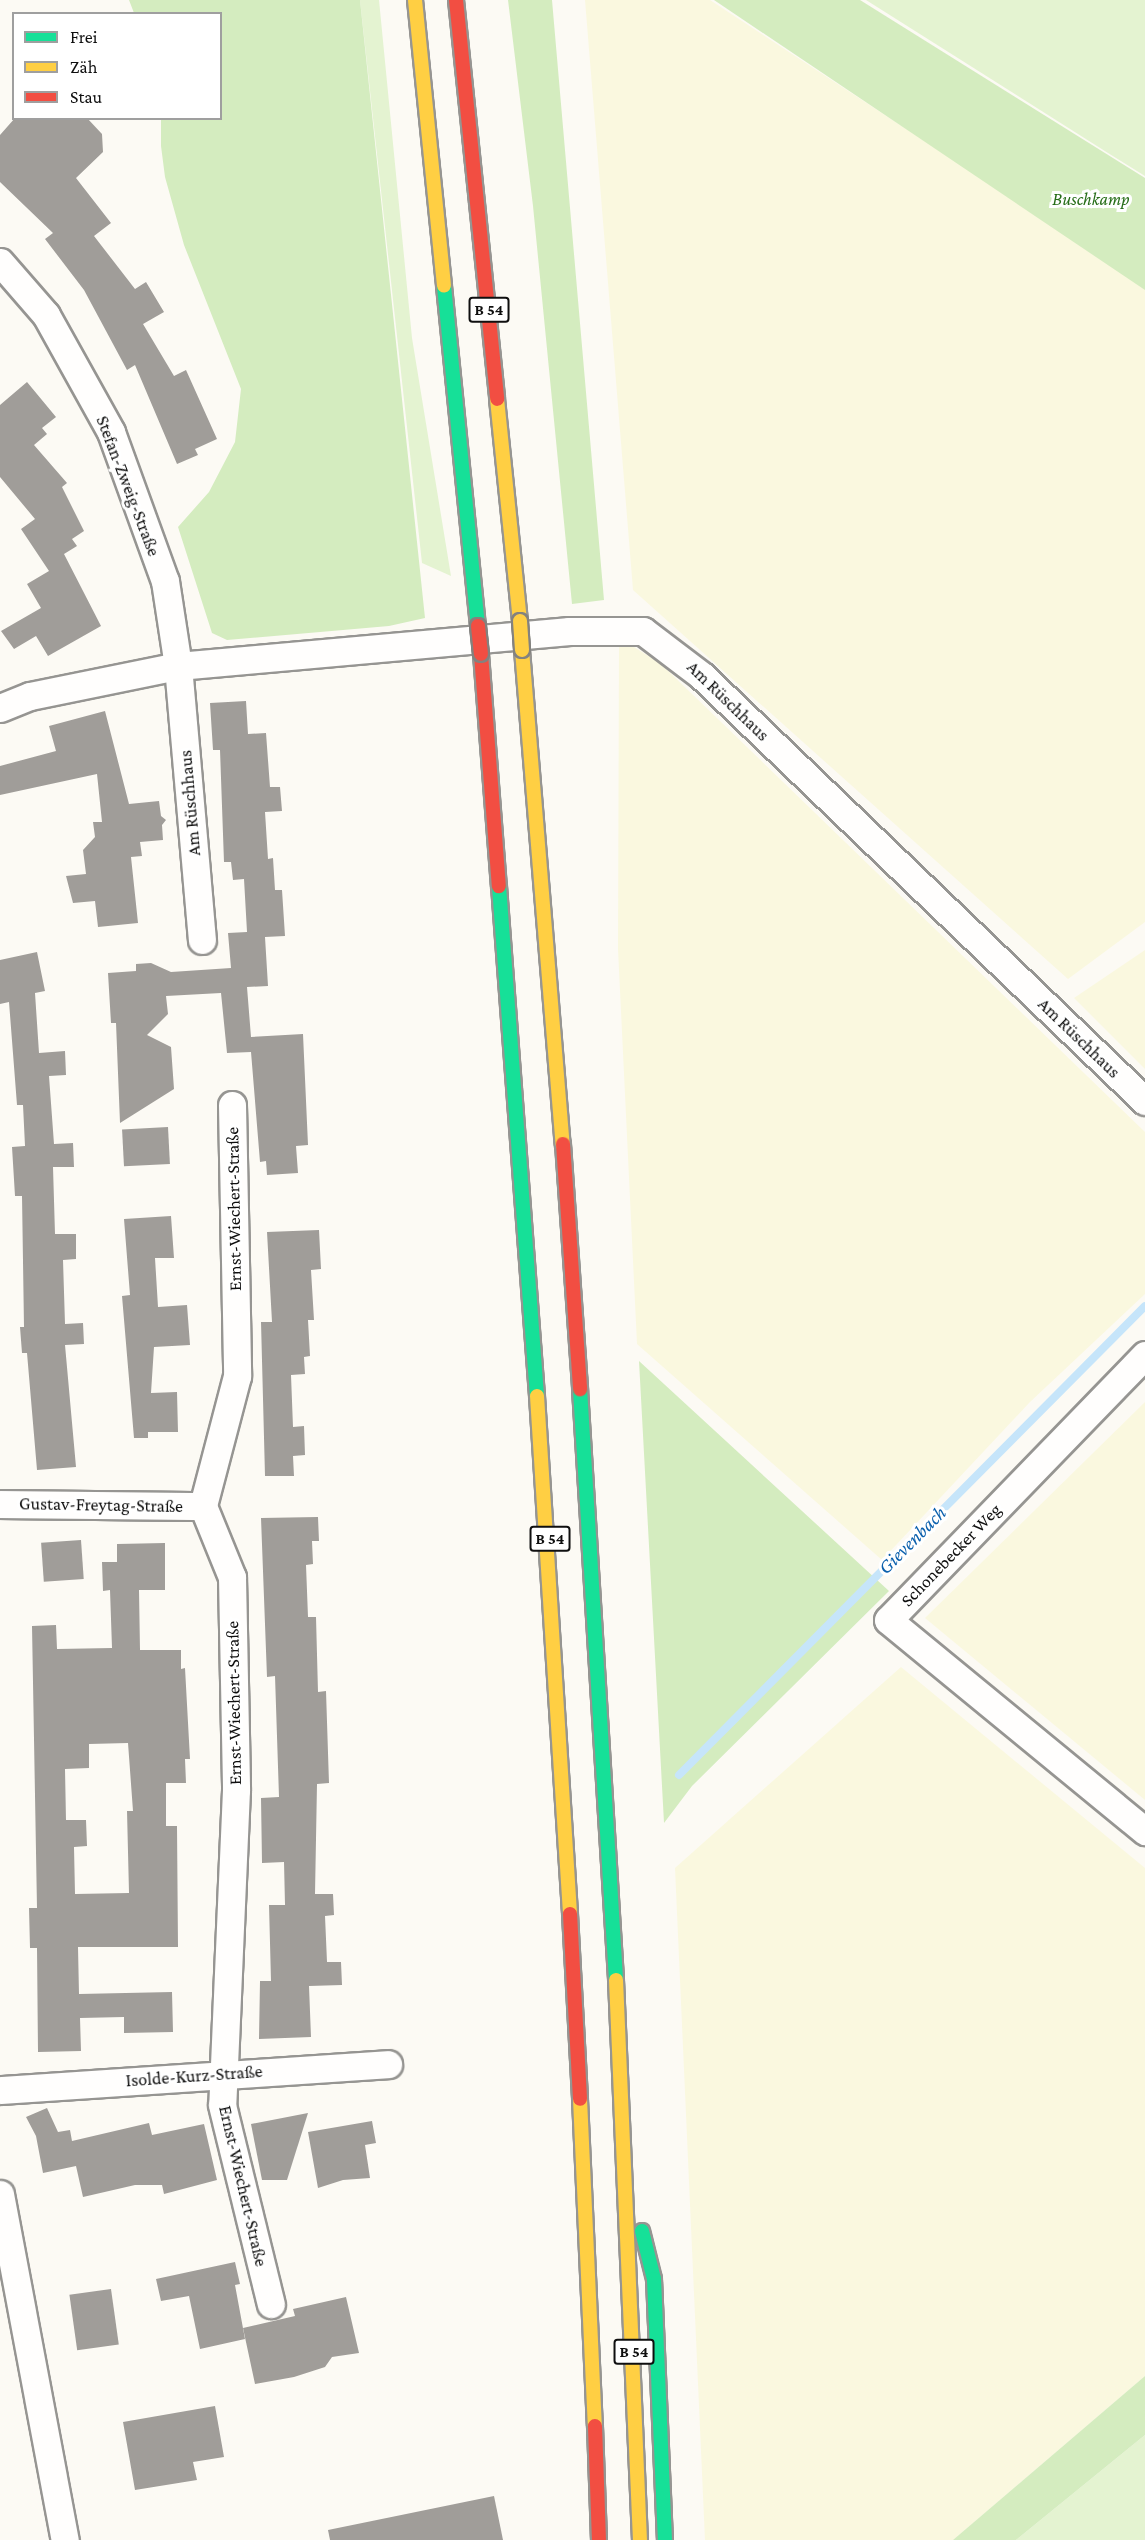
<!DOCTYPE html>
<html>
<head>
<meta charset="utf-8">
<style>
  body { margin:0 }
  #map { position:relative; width:1145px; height:2540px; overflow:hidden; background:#fcfaf4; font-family:"Crimson Pro",serif }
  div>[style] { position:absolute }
  .farmland>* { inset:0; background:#faf8df }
  .green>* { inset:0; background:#e4f3d1 }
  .forest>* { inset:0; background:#d4ecbf }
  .stream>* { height:8px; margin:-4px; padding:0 4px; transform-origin:4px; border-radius:4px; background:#c6e5fa }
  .building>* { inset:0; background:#a09d99; transform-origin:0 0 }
  .roads { filter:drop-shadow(2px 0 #969592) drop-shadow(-2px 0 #969592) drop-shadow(0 2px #969592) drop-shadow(0 -2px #969592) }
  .street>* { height:27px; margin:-13.5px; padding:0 13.5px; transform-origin:13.5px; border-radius:13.5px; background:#fffefd }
  .fast>* { height:14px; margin:-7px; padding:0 7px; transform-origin:7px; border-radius:7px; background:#16e098 }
  .slow>* { height:14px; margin:-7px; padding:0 7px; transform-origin:7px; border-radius:7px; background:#ffcf43 }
  .jam>* { height:14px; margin:-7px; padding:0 7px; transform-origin:7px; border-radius:7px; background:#f24e42 }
  .bridges { filter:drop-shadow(2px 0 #83827f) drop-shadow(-2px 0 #83827f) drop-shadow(0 2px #83827f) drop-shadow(0 -2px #83827f) }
  .slow-bridge>* { height:14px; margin:-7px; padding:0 7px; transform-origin:7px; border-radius:7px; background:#ffcf43 }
  .jam-bridge>* { height:14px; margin:-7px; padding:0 7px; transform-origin:7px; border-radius:7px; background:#f24e42 }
  span { translate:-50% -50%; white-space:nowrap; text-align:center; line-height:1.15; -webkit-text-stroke:6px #fff; paint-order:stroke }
  .shield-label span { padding:2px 4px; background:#fff; border:2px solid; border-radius:4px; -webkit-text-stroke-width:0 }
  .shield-label { font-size:16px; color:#0f0f0f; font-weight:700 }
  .park-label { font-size:18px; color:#266d18; font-style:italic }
  .street-label { font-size:18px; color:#0f0f0f }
  .water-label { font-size:20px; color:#0b60ad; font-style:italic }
  .legend { position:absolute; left:12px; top:12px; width:210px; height:108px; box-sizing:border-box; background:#fff; border:2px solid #9f9f9f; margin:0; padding:8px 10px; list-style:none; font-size:18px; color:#0f0f0f }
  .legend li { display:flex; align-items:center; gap:12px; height:30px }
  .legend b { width:30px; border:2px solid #9f9f9f }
</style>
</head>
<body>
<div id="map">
  <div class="farmland">
    <div style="clip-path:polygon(585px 0,710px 0,1145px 286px,1145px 922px,1068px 979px,633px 590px)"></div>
    <div style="clip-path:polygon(619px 646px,634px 647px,661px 664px,1145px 1132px,1145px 1294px,1030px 1402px,882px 1560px,637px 1344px,618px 949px)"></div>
    <div style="clip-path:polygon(1145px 950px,1145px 1069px,1074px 998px)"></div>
    <div style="clip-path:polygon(1145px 1402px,1145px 1800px,925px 1618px)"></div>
    <div style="clip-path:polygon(901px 1667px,1145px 1868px,1145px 2376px,953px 2540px,705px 2540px,675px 1868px)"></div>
  </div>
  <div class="green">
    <div style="clip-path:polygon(360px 0,379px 0,412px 338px,451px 576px,422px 563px)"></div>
    <div style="clip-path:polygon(866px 0,1145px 0,1145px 176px,1108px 153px)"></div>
    <div style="clip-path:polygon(1145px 2435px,1145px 2540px,1016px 2540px)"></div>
  </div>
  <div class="forest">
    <div style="clip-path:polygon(129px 0,360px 0,425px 618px,389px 626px,227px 640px,212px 633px,178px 527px,209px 492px,235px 442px,241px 389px,184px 245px,165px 177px,161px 146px,161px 119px,220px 118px,220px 14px,134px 13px)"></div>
    <div style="clip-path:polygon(508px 0,552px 0,604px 600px,572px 604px,533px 206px)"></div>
    <div style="clip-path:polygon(714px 0,860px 0,1145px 178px,1145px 290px)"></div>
    <div style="clip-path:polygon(639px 1361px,889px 1591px,692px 1786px,664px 1823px)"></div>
    <div style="clip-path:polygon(1145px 2376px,1145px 2435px,1016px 2540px,953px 2540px)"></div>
  </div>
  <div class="stream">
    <div style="left:679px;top:1775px;width:661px;rotate:-45.18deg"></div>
  </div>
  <div class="building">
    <div style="clip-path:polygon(15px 118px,87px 118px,102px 134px,103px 152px,76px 178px,111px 223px,94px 236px,135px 289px,146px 282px,164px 312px,143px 324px,174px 376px,186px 370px,217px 439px,195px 449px,198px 455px,177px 464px,135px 365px,127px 370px,84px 290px,45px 239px,53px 233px,0 182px,0 135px)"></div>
    <div style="clip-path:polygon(27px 382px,56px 417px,42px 428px,47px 434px,34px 445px,67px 483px,62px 487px,84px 531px,72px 539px,77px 546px,64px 554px,101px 626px,48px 656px,36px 636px,14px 649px,1px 631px,41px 608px,27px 584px,49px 571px,21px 529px,35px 519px,0 477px,0 405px)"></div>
    <div style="clip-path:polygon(246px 701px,248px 734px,266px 733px,270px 787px,280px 787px,282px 811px,265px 812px,268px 859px,273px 858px,275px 890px,282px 890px,285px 936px,265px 937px,268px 986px,247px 987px,251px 1037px,303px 1034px,308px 1145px,296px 1146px,298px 1173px,267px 1175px,266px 1161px,260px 1162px,251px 1052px,227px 1053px,221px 993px,166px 996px,168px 1014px,147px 1035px,171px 1047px,174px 1089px,120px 1123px,116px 1023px,111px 1023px,108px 973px,136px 971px,136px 964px,151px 963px,171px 972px,231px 968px,228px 933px,247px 932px,244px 879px,233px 880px,231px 862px,224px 862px,220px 750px,213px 750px,210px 703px)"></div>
    <div style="clip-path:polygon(105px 711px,129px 804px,159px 801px,161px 816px,166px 820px,162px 825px,163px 840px,140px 842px,142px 856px,131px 857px,138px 923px,98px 927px,95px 901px,73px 903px,66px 876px,86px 874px,83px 850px,95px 837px,93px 822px,102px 822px,97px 774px,0 795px,0 766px,56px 751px,49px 726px)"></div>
    <div style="clip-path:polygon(37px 952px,45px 991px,35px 993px,39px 1053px,65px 1051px,66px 1075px,49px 1076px,54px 1144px,73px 1143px,74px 1167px,53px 1167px,55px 1234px,76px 1234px,76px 1259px,63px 1260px,65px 1324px,83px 1323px,84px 1344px,65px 1345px,76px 1467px,37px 1470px,27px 1353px,22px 1353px,20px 1327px,24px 1327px,22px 1196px,15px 1196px,12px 1147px,25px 1146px,23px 1105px,17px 1105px,9px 1002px,0 1004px,0 960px)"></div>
    <div style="left:168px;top:1127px;width:37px;height:46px;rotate:87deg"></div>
    <div style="clip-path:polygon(171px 1216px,174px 1258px,155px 1258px,158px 1307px,187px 1305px,190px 1345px,154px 1347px,151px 1393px,177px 1392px,178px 1432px,148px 1432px,148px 1438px,134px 1438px,122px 1296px,130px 1295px,124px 1219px)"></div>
    <div style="clip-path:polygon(319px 1230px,321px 1269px,311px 1270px,314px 1320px,308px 1320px,310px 1356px,304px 1357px,305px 1374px,291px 1375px,293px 1427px,304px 1426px,305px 1455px,293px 1456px,294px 1476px,265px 1476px,261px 1322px,272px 1322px,267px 1232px)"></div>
    <div style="clip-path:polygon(318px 1517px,319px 1541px,312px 1541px,313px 1564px,306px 1565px,308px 1617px,316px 1617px,318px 1692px,326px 1691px,329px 1783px,317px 1784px,315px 1894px,333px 1894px,334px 1915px,325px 1916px,327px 1962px,341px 1962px,342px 1985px,309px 1986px,311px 2037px,259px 2039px,260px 1981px,271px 1981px,269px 1905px,285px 1905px,284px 1862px,262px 1863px,261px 1798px,279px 1797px,275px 1676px,267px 1677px,261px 1518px)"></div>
    <div style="left:81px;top:1540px;width:39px;height:40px;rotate:86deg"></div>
    <div style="clip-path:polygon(evenodd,165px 1543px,165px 1590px,139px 1590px,140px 1650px,181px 1650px,181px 1669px,185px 1668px,190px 1759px,185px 1759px,186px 1783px,166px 1783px,166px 1826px,177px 1826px,178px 1947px,78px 1947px,79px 1994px,172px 1992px,173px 2032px,124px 2033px,124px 2017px,80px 2018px,81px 2051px,38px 2052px,37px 1948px,30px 1948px,29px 1908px,37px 1908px,32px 1626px,56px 1625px,57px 1649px,112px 1648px,110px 1590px,103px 1591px,102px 1562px,117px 1562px,117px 1544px,165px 1543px,128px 1743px,133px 1811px,127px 1811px,129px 1893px,75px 1894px,74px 1847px,87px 1846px,86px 1820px,66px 1820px,65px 1769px,89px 1768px,89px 1744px,128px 1743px)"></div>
    <div style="clip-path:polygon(47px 2108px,58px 2132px,70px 2130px,72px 2141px,149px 2123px,152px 2135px,204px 2124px,217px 2180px,164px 2194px,162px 2185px,135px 2185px,83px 2197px,76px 2166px,43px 2173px,36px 2136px,26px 2117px)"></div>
    <div style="clip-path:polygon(308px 2113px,287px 2180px,262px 2180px,251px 2124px)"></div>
    <div style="clip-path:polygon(372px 2121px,376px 2143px,365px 2145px,370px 2178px,343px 2180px,318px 2188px,308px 2132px)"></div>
    <div style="clip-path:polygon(235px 2262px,240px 2284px,235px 2285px,245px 2339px,200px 2349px,189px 2296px,161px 2301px,156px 2279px)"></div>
    <div style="left:111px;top:2289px;width:56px;height:42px;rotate:82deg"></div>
    <div style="clip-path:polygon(346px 2297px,359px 2353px,332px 2357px,325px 2367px,294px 2377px,255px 2384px,243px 2328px,295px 2316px,293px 2309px)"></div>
    <div style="clip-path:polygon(215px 2406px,224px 2457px,193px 2462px,197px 2480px,135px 2490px,123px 2422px)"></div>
    <div style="clip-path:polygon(494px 2496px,503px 2540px,330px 2540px,328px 2530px)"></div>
  </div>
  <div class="roads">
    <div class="street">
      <div style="left:0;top:262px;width:70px;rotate:49deg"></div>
      <div style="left:46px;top:315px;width:134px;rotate:60.9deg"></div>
      <div style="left:111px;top:432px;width:158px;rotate:70.1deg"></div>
      <div style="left:165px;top:581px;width:86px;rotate:81.3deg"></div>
      <div style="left:178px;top:666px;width:275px;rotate:85deg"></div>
      <div style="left:0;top:708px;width:32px;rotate:-22deg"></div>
      <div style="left:30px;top:696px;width:151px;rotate:-11.5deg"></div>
      <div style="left:178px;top:666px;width:393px;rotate:-5.1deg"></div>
      <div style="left:569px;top:631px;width:74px"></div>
      <div style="left:643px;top:631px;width:74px;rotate:37.3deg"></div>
      <div style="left:702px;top:676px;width:614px;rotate:43.81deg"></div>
      <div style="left:232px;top:1105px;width:271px;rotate:88.9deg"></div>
      <div style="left:237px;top:1376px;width:134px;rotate:104.7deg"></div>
      <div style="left:203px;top:1506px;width:77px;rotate:67.8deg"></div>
      <div style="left:232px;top:1577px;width:213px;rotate:88.9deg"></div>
      <div style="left:236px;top:1790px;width:315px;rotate:92.5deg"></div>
      <div style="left:222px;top:2105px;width:205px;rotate:76.2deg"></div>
      <div style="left:1145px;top:1355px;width:369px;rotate:134.1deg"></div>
      <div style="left:888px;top:1620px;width:333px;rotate:39.4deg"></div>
      <div style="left:0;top:1504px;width:203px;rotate:0.6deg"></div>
      <div style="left:0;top:2090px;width:389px;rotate:-3.8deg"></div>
      <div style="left:0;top:2194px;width:352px;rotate:79.4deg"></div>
    </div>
    <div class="fast">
      <div style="left:444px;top:286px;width:342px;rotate:84.3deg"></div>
      <div style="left:499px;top:886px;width:511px;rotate:85.74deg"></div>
      <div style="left:580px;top:1389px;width:592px;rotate:86.51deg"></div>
      <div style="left:642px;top:2231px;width:49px;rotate:76deg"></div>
      <div style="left:654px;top:2279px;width:261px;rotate:87.6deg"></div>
    </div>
    <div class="slow">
      <div style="left:415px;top:0;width:287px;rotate:84.2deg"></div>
      <div style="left:497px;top:399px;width:223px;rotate:84.1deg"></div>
      <div style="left:522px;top:650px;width:496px;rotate:85.3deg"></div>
      <div style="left:537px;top:1396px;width:519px;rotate:86.35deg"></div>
      <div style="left:616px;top:1980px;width:561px;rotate:87.55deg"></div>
      <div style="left:580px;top:2099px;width:327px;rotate:87.4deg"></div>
    </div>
    <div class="jam">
      <div style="left:456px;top:0;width:401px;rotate:84.1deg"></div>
      <div style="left:481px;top:654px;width:233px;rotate:85.6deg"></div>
      <div style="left:563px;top:1144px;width:246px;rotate:86deg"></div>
      <div style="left:570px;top:1914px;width:185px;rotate:86.9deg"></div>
      <div style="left:595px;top:2426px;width:114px;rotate:88deg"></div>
    </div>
  </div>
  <div class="bridges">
    <div class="slow-bridge">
      <div style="left:520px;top:621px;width:29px;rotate:86deg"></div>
    </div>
    <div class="jam-bridge">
      <div style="left:478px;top:626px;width:28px;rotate:84deg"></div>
    </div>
  </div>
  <div class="shield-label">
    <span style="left:489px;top:310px">B 54</span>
    <span style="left:550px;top:1539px">B 54</span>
    <span style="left:634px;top:2352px">B 54</span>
  </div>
  <div class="park-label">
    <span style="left:1091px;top:199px">Buschkamp</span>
  </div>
  <div class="street-label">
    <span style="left:128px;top:486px;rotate:69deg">Stefan-Zweig-Straße</span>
    <span style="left:728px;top:701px;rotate:44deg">Am Rüschhaus</span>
    <span style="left:190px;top:803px;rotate:-95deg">Am Rüschhaus</span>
    <span style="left:1079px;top:1038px;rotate:44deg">Am Rüschhaus</span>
    <span style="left:234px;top:1209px;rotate:-91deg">Ernst-Wiechert-Straße</span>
    <span style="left:101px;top:1505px;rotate:1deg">Gustav-Freytag-Straße</span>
    <span style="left:951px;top:1555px;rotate:-46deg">Schonebecker Weg</span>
    <span style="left:234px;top:1703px;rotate:-91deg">Ernst-Wiechert-Straße</span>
    <span style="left:194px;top:2076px;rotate:-4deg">Isolde-Kurz-Straße</span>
    <span style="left:243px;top:2186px;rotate:77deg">Ernst-Wiechert-Straße</span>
  </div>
  <div class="water-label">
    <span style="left:912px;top:1540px;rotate:-45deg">Gievenbach</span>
  </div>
  <ul class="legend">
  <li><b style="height:8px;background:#16e098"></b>Frei</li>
  <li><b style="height:8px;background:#ffcf43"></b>Zäh</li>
  <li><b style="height:8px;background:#f24e42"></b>Stau</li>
  </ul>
</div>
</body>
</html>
